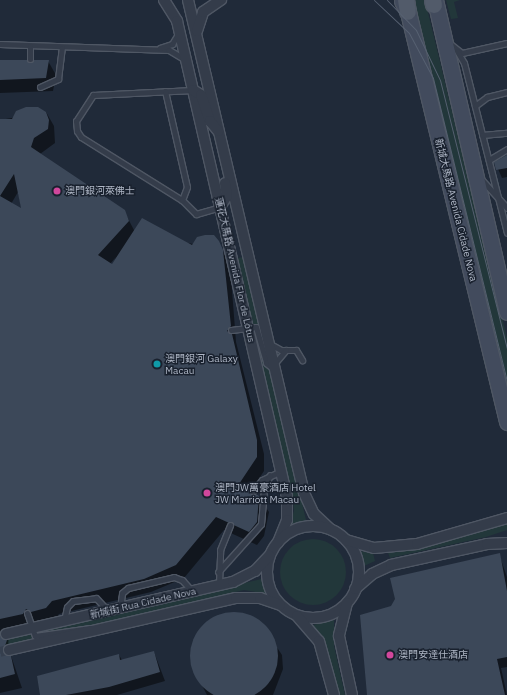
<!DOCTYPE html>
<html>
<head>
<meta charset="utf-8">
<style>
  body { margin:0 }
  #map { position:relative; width:507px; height:695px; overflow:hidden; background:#202a39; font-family:"IBM Plex Sans","Noto Sans SC",sans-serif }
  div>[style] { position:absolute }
  .green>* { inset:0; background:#22373a }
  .round { border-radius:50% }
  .shadow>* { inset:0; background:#0007 }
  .building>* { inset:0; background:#3c4859 }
  .minor-tunnel>* { height:10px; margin-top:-5px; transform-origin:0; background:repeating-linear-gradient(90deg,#353f4e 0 10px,transparent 0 15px) }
  .roads { filter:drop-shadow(1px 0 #4f5764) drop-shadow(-1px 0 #4f5764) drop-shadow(0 1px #4f5764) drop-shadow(0 -1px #4f5764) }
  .service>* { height:5px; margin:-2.5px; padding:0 2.5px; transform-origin:2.5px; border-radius:2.5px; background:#343c4a }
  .minor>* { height:10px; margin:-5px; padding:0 5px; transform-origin:5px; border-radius:5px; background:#343c4a }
  .minor>.ring { margin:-5px; padding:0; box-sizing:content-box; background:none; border:10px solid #343c4a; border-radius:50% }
  .secondary>* { height:15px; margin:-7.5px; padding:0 7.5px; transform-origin:7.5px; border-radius:7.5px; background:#424b5d }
  .primary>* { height:16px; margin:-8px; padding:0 8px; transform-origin:8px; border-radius:8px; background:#525b6a }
  .tram>* { height:1px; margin:-0.5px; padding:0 0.5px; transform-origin:0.5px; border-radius:0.5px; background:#566071 }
  .dots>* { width:11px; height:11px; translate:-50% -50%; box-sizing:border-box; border:2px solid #19212e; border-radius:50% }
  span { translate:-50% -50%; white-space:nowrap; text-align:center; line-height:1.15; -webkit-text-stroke:3px #19212e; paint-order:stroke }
  .poi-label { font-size:10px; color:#afb7c6 }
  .left { translate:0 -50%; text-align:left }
  .street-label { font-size:10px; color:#afb7c6 }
</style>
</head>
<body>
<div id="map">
  <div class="green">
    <div style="clip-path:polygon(414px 0,425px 0,507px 338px,507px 385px)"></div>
    <div style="clip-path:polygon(446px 0,460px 0,454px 2px,458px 18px,451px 19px)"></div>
    <div style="clip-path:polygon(244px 257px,306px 520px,289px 525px,294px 511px,293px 498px,237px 258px)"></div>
    <div style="clip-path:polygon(507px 523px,507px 530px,486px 537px,390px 558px,387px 550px)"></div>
    <div class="round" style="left:280px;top:539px;width:66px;height:66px"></div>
    <div style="clip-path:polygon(359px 551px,373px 553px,375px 561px,364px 566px)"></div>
    <div style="clip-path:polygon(261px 579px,267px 594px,244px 590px,0 647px,0 641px)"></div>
    <div style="clip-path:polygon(334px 620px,334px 646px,345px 695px,338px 695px,327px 649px,313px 625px)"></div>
  </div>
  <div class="shadow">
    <div style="clip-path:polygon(0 61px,48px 61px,56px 75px,53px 91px,0 93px)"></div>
    <div style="clip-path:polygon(evenodd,46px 112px,54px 126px,55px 143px,40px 154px,124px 211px,135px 232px,222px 250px,230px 264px,236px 342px,264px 454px,264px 471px,250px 492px,259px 497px,269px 512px,264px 536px,257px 545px,224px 530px,184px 578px,151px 592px,59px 614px,54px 621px,39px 625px,34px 622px,31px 627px,9px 632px,8px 647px,22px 688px,0 693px,0 120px,46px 112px,18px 192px,22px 210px,11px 204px,18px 192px,46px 112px,116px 257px,112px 265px,110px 264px,116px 257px)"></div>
    <div style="clip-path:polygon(507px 156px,507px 177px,502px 178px,495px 162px)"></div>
    <div style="clip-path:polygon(499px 554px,507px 577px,507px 667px,501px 668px,507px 695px,368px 695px,391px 607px)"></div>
    <div style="clip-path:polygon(247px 615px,260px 622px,282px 655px,283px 669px,273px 695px,207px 695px,191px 664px,196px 636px,218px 616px)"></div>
    <div style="clip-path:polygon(154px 652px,165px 681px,117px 695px,41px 695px,119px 655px,122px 660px)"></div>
  </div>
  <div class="building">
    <div style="clip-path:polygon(0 60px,49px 60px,46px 78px,0 80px)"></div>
    <div style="clip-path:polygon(evenodd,26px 107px,38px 107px,46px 112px,49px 120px,48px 129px,34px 138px,31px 147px,125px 210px,129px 221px,98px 255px,112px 264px,142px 218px,192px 245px,197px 237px,205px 235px,214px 235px,219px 241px,223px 250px,231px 326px,227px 331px,232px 334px,257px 440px,257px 457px,239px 484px,259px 496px,257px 522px,249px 532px,216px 517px,176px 565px,144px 579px,52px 601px,46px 608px,31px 612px,26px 609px,23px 614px,0 619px,0 119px,12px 119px,16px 111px,26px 107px,14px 174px,21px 208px,0 196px,14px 174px)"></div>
    <div style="clip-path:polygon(507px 155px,507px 168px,496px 170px,494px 162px)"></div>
    <div style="clip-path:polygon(500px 553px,507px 591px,507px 657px,497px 659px,505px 695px,367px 695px,360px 615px,391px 606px,395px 599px,390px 578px)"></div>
    <div class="round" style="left:190px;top:612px;width:88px;height:88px"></div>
    <div style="clip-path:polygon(0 636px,7px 640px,3px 652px,11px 656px,15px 674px,0 678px)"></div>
    <div style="clip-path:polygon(154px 651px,160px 672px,109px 687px,66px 695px,40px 695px,37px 676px,119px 654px,120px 660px)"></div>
  </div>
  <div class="minor-tunnel">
    <div style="left:0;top:652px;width:9px;rotate:-13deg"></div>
  </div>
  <div class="roads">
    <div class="service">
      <div style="left:449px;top:43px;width:16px;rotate:38deg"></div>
      <div style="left:462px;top:53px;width:46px;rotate:-12.5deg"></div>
      <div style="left:0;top:44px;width:169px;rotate:2deg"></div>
      <div style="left:169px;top:50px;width:17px;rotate:31deg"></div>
      <div style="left:30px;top:46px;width:13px;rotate:90deg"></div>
      <div style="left:160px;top:48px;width:13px;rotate:-18deg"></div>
      <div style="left:172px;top:44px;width:12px;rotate:-59deg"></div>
      <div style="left:457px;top:51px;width:14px;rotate:60deg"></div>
      <div style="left:464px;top:63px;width:175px;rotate:75.8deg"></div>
      <div style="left:40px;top:87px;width:20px;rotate:-24deg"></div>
      <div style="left:58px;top:79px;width:31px;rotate:-83deg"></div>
      <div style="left:193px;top:90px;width:100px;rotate:177.1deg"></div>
      <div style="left:93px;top:95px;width:31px;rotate:123deg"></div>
      <div style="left:76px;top:121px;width:10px;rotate:84deg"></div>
      <div style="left:77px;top:131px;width:7px;rotate:56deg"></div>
      <div style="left:81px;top:137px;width:119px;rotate:32deg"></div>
      <div style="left:182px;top:200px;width:20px;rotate:45deg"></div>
      <div style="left:196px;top:214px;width:25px;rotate:-16deg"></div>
      <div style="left:165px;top:91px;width:98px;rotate:77.1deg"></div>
      <div style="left:187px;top:187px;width:14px;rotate:111deg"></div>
      <div style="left:475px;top:106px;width:15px;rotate:-37deg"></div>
      <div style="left:487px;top:97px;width:21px;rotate:-14deg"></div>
      <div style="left:482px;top:135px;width:25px;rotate:-5deg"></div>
      <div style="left:489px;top:160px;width:21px;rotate:-31deg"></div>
      <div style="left:481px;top:179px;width:39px;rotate:48deg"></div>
      <div style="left:231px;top:330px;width:25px;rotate:-7deg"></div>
      <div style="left:256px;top:327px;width:37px;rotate:74deg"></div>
      <div style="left:266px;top:363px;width:11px;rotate:38deg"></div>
      <div style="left:270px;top:344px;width:13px;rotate:29deg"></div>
      <div style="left:281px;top:350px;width:15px"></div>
      <div style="left:296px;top:350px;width:12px;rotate:59deg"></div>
      <div style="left:275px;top:363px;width:17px;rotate:-50deg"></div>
      <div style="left:253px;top:491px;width:14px;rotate:-51deg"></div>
      <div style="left:262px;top:480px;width:21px;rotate:-25deg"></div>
      <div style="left:218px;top:572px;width:64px;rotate:-48.1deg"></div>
      <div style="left:261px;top:524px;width:35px;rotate:-85deg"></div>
      <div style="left:264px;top:489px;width:15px;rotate:-67deg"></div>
      <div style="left:219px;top:585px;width:35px;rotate:-88deg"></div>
      <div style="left:220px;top:550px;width:27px;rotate:-68deg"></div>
      <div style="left:120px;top:608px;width:15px;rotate:-82deg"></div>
      <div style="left:122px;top:593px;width:8px;rotate:-40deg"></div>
      <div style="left:128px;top:588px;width:47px;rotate:-13.4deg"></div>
      <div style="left:174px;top:577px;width:9px;rotate:21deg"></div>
      <div style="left:182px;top:580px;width:15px;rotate:48deg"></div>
      <div style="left:27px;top:613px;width:24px;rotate:71deg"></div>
      <div style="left:35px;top:636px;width:56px;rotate:-8.3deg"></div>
      <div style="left:64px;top:621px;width:14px;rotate:-78deg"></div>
      <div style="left:67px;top:607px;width:8px;rotate:-45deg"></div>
      <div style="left:73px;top:601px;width:23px;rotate:-7deg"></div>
      <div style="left:96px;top:598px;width:18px;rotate:47deg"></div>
    </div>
    <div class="minor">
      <div style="left:164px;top:0;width:25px;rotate:58deg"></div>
      <div style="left:177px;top:21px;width:488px;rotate:77deg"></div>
      <div style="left:287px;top:496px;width:24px;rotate:90deg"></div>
      <div style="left:287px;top:520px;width:24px;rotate:112deg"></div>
      <div style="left:188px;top:0;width:506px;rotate:76.76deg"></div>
      <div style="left:304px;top:493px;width:23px;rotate:65deg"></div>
      <div style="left:314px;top:514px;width:23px;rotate:43deg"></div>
      <div style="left:197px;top:31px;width:20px;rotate:-72deg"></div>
      <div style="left:203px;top:12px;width:22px;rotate:-34deg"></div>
      <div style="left:193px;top:90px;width:9px;rotate:32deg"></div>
      <div style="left:201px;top:95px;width:28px;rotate:71deg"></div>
      <div style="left:210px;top:121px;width:13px;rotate:51deg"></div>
      <div style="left:220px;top:207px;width:13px;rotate:-58deg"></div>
      <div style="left:227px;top:196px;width:13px;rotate:-99deg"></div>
      <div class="ring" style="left:267px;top:526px;width:82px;height:82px"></div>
      <div style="left:346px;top:540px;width:29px;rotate:16deg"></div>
      <div style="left:374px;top:548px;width:43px;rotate:-5.3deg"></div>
      <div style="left:417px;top:544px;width:94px;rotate:-16.1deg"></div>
      <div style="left:355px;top:589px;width:23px;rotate:-41deg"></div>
      <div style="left:372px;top:574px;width:21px;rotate:-25deg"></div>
      <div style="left:391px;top:565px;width:98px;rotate:-12.3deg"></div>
      <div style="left:487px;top:544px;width:20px;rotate:-3deg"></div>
      <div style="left:347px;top:603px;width:34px;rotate:104deg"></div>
      <div style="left:339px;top:636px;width:60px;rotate:77.6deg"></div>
      <div style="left:297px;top:616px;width:33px;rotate:49deg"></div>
      <div style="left:319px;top:641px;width:56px;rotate:74.5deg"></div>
      <div style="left:6px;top:634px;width:233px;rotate:-12.9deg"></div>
      <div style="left:233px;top:582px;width:25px;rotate:-27deg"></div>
      <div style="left:255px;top:571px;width:21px;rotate:-47deg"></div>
      <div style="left:9px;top:650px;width:233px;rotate:-12.9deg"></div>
      <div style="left:236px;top:598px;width:24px"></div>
      <div style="left:260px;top:598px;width:21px;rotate:19deg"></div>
    </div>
    <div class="secondary">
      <div style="left:435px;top:0;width:320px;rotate:77deg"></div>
      <div style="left:402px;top:1px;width:13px;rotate:61deg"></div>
      <div style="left:408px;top:12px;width:422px;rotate:76.4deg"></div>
    </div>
    <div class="primary">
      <div style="left:406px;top:0;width:12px;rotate:81deg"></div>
      <div style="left:433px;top:0;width:5px;rotate:79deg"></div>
    </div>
  </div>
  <div class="tram">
    <div style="left:374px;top:0;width:48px;rotate:43.3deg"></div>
    <div style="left:409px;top:33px;width:51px;rotate:61.9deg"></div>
    <div style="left:433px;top:78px;width:313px;rotate:76.3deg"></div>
    <div style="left:387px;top:0;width:42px;rotate:46deg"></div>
    <div style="left:416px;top:30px;width:55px;rotate:64.4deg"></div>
    <div style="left:440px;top:80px;width:276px;rotate:76deg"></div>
  </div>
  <div class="dots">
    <div style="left:57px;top:191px;background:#d1479c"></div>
    <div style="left:157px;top:364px;background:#0f9aa8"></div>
    <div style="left:207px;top:493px;background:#d1479c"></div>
    <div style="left:390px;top:655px;background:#d1479c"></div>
  </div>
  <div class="poi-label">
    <span class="left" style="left:65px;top:191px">澳門銀河萊佛士</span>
    <span class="left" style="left:165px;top:364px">澳門銀河 Galaxy<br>Macau</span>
    <span class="left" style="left:215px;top:493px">澳門JW萬豪酒店 Hotel<br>JW Marriott Macau</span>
    <span class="left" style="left:398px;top:655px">澳門安達仕酒店</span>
  </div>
  <div class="street-label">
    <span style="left:456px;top:210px;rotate:76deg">新城大馬路 Avenida Cidade Nova</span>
    <span style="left:235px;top:270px;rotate:77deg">蓮花大馬路 Avenida Flor de Lótus</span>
    <span style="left:143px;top:603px;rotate:-13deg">新城街 Rua Cidade Nova</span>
  </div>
</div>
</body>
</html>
